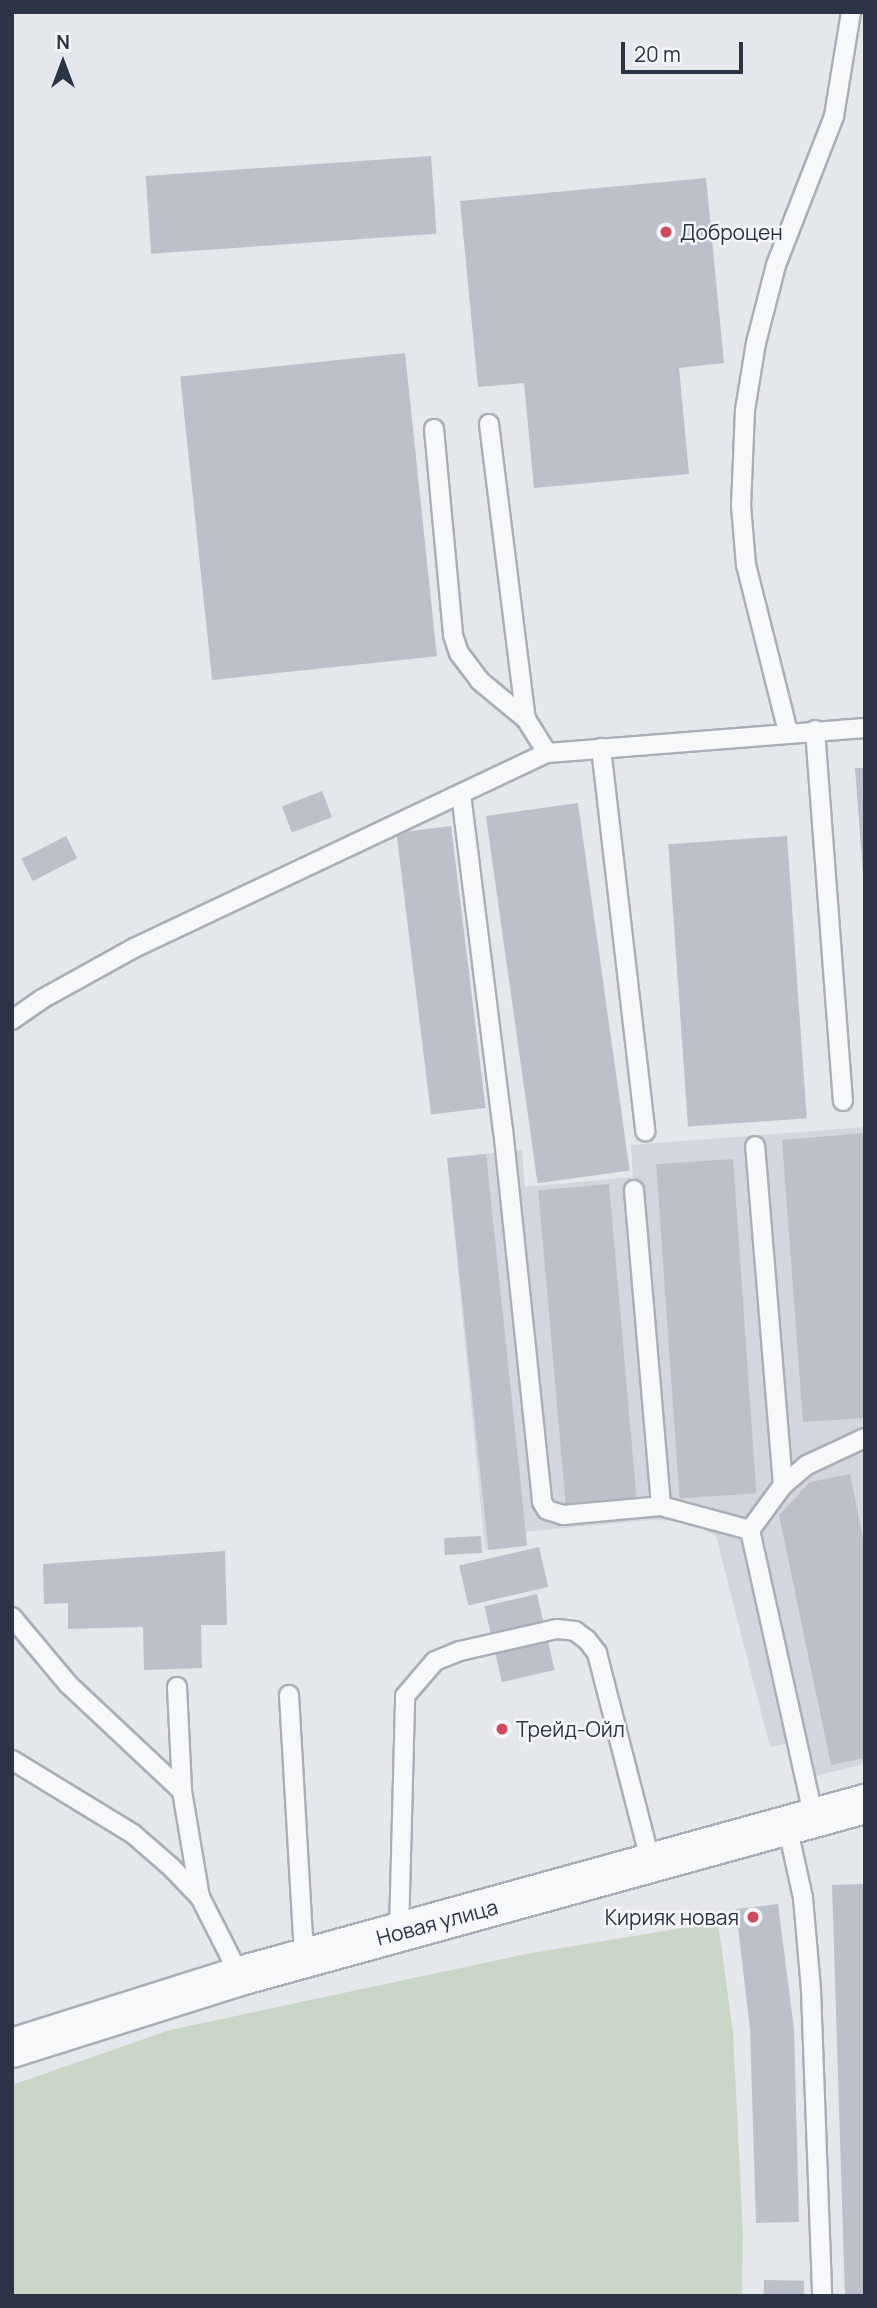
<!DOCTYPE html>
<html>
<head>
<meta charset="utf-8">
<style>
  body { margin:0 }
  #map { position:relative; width:877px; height:2308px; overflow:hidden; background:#e4e7ec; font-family:Manrope,sans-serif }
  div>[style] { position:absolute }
  .built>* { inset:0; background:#d2d6de }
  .green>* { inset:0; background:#c9d6c5 }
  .building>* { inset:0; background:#bbc0ca; transform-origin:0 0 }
  .roads { filter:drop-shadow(2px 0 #a9aeb7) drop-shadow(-2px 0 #a9aeb7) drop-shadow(0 2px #a9aeb7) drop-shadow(0 -2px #a9aeb7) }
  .service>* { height:18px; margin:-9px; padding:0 9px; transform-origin:9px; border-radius:9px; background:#f7f8fa }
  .tertiary>* { height:38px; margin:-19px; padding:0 19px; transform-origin:19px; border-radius:19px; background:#f7f8fa }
  .dots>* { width:19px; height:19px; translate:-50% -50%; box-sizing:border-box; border:4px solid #f4f6f9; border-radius:50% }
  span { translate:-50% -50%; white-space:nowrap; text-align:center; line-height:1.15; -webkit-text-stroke:5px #f4f6f9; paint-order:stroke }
  .poi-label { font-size:21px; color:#2b3445 }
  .left { translate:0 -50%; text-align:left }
  .right { translate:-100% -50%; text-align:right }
  .street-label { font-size:21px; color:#2b3445 }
  .frame { position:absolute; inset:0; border:14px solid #2b3445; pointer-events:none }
  .north { position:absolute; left:28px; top:28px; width:70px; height:70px; -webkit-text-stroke:5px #f4f6f9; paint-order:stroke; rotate:0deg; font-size:19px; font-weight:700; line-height:28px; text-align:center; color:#2b3445 }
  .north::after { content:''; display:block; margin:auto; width:24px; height:32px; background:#2b3445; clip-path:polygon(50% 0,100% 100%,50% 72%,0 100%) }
  .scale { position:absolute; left:621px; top:42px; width:122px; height:32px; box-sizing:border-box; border:4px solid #2b3445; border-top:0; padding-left:9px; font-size:21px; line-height:24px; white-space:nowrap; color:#2b3445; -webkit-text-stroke:5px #f4f6f9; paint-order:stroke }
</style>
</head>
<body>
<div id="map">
  <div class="built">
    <div style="clip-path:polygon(865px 1127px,865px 1764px,815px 1776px,805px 1740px,770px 1747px,716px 1536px,684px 1521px,650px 1520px,523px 1532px,524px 1546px,485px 1549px,447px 1158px,522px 1150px,525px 1187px,633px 1177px,631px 1145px)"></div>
  </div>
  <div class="green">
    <div style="clip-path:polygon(718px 1922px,733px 2033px,743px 2234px,742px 2296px,12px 2296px,12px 2085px,170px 2030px,526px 1954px)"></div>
  </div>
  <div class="building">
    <div style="left:431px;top:156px;width:78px;height:286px;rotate:86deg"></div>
    <div style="clip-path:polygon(706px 178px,724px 363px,679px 368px,689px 474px,534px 488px,524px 383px,478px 387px,460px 201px)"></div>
    <div style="left:405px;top:353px;width:305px;height:226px;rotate:84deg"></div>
    <div style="clip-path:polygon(855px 768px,865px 768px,865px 874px,863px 874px)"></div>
    <div style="left:322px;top:791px;width:28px;height:43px;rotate:69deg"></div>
    <div style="left:578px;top:803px;width:371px;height:93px;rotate:82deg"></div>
    <div style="left:451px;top:826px;width:284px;height:55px;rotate:83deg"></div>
    <div style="left:66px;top:836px;width:25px;height:50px;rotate:63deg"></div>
    <div style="left:787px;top:836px;width:283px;height:119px;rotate:86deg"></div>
    <div style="clip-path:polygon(865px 1133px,865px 1418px,803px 1422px,782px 1140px)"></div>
    <div style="left:486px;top:1154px;width:394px;height:39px;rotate:84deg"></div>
    <div style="left:733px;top:1159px;width:335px;height:77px;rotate:86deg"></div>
    <div style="left:609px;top:1184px;width:315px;height:71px;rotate:85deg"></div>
    <div style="clip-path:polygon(850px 1474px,865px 1548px,865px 1758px,831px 1765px,779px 1515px,810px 1482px)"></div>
    <div style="left:481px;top:1536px;width:17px;height:37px;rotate:87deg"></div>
    <div style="left:539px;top:1547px;width:41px;height:82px;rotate:77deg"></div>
    <div style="clip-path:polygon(225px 1551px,227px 1625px,201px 1625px,202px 1668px,144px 1670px,143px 1627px,68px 1629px,68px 1603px,44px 1604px,43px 1564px)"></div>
    <div style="left:537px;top:1594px;width:78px;height:54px;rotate:77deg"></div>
    <div style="clip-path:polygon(865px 1884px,865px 2296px,845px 2296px,832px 1885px)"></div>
    <div style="clip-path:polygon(778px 1904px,794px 2029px,799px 2222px,756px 2223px,750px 2030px,736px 1909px)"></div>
    <div style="left:764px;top:2280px;width:40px;height:16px;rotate:1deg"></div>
  </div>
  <div class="roads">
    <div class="service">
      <div style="left:489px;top:424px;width:297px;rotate:82.9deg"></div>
      <div style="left:526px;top:719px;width:40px;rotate:58deg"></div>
      <div style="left:547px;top:753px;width:319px;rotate:-4.5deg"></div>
      <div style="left:434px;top:429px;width:207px;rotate:84.7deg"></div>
      <div style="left:453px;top:635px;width:19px;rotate:72deg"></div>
      <div style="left:459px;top:653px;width:35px;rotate:53deg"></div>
      <div style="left:480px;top:681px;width:60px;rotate:39.6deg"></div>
      <div style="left:815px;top:730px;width:372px;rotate:85.7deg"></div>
      <div style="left:788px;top:732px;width:172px;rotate:-104.1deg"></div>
      <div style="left:746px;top:565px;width:59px;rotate:-94.8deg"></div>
      <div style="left:741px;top:506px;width:96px;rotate:-87.6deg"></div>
      <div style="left:745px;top:410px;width:68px;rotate:-80.7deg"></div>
      <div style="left:756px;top:343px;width:81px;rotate:-75.6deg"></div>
      <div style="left:776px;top:265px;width:160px;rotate:-68.7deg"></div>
      <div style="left:834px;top:116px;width:105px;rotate:-80.7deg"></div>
      <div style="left:601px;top:748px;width:386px;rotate:83.4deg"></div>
      <div style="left:461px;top:794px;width:338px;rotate:82.9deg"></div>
      <div style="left:503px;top:1129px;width:375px;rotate:84deg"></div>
      <div style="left:542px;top:1502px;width:9px;rotate:58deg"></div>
      <div style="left:547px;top:1510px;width:17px;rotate:17deg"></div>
      <div style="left:563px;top:1515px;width:98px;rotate:-5.2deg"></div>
      <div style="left:661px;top:1506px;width:92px;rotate:15.1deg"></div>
      <div style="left:750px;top:1530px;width:295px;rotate:77.5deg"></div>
      <div style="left:12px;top:1020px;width:37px;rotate:-35deg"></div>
      <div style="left:42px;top:999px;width:105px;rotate:-29deg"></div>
      <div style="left:134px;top:948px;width:457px;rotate:-25.3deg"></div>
      <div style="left:634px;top:1190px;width:317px;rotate:85.1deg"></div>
      <div style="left:783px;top:1485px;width:31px;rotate:-40deg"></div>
      <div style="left:807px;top:1465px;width:64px;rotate:-25deg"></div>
      <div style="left:750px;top:1530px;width:56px;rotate:-53.7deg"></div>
      <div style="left:783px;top:1485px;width:340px;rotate:-94.7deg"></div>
      <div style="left:12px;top:1617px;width:87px;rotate:50.1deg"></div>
      <div style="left:68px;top:1684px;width:156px;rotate:43.2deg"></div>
      <div style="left:182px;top:1791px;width:108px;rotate:80.4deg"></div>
      <div style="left:177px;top:1687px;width:104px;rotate:87.2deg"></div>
      <div style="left:289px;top:1695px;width:263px;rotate:86.7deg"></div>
      <div style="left:12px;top:1760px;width:142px;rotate:31.4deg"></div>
      <div style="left:133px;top:1834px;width:50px;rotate:41deg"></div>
      <div style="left:171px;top:1867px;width:42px;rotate:46deg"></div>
      <div style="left:200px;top:1897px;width:89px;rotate:63.1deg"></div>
      <div style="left:787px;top:1825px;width:75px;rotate:77.6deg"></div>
      <div style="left:803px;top:1898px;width:92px;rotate:85deg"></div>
      <div style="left:811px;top:1990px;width:306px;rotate:87.9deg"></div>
      <div style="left:399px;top:1932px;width:236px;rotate:-88.5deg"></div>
      <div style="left:405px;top:1696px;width:46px;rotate:-49.4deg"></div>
      <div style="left:435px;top:1661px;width:27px;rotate:-22deg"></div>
      <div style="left:460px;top:1651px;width:99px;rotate:-12.8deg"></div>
      <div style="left:557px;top:1629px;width:18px;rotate:6deg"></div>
      <div style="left:575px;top:1631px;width:15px;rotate:37deg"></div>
      <div style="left:587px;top:1640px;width:16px;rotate:52deg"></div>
      <div style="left:597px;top:1653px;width:217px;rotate:75.6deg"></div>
    </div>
    <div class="tertiary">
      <div style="left:12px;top:2048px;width:239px;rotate:-17.5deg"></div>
      <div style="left:240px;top:1976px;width:648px;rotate:-15.39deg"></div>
    </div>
  </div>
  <div class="dots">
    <div style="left:666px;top:232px;background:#d1495b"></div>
    <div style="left:502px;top:1729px;background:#d1495b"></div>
    <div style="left:753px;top:1917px;background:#d1495b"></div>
  </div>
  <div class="poi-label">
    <span class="left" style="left:680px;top:232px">Доброцен</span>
    <span class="left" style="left:516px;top:1729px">Трейд-Ойл</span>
    <span class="right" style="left:739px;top:1917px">Кирияк новая</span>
  </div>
  <div class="street-label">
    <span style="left:437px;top:1922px;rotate:-15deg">Новая улица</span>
  </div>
  <div class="frame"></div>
  <div class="north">N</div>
  <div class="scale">20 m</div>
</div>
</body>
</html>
